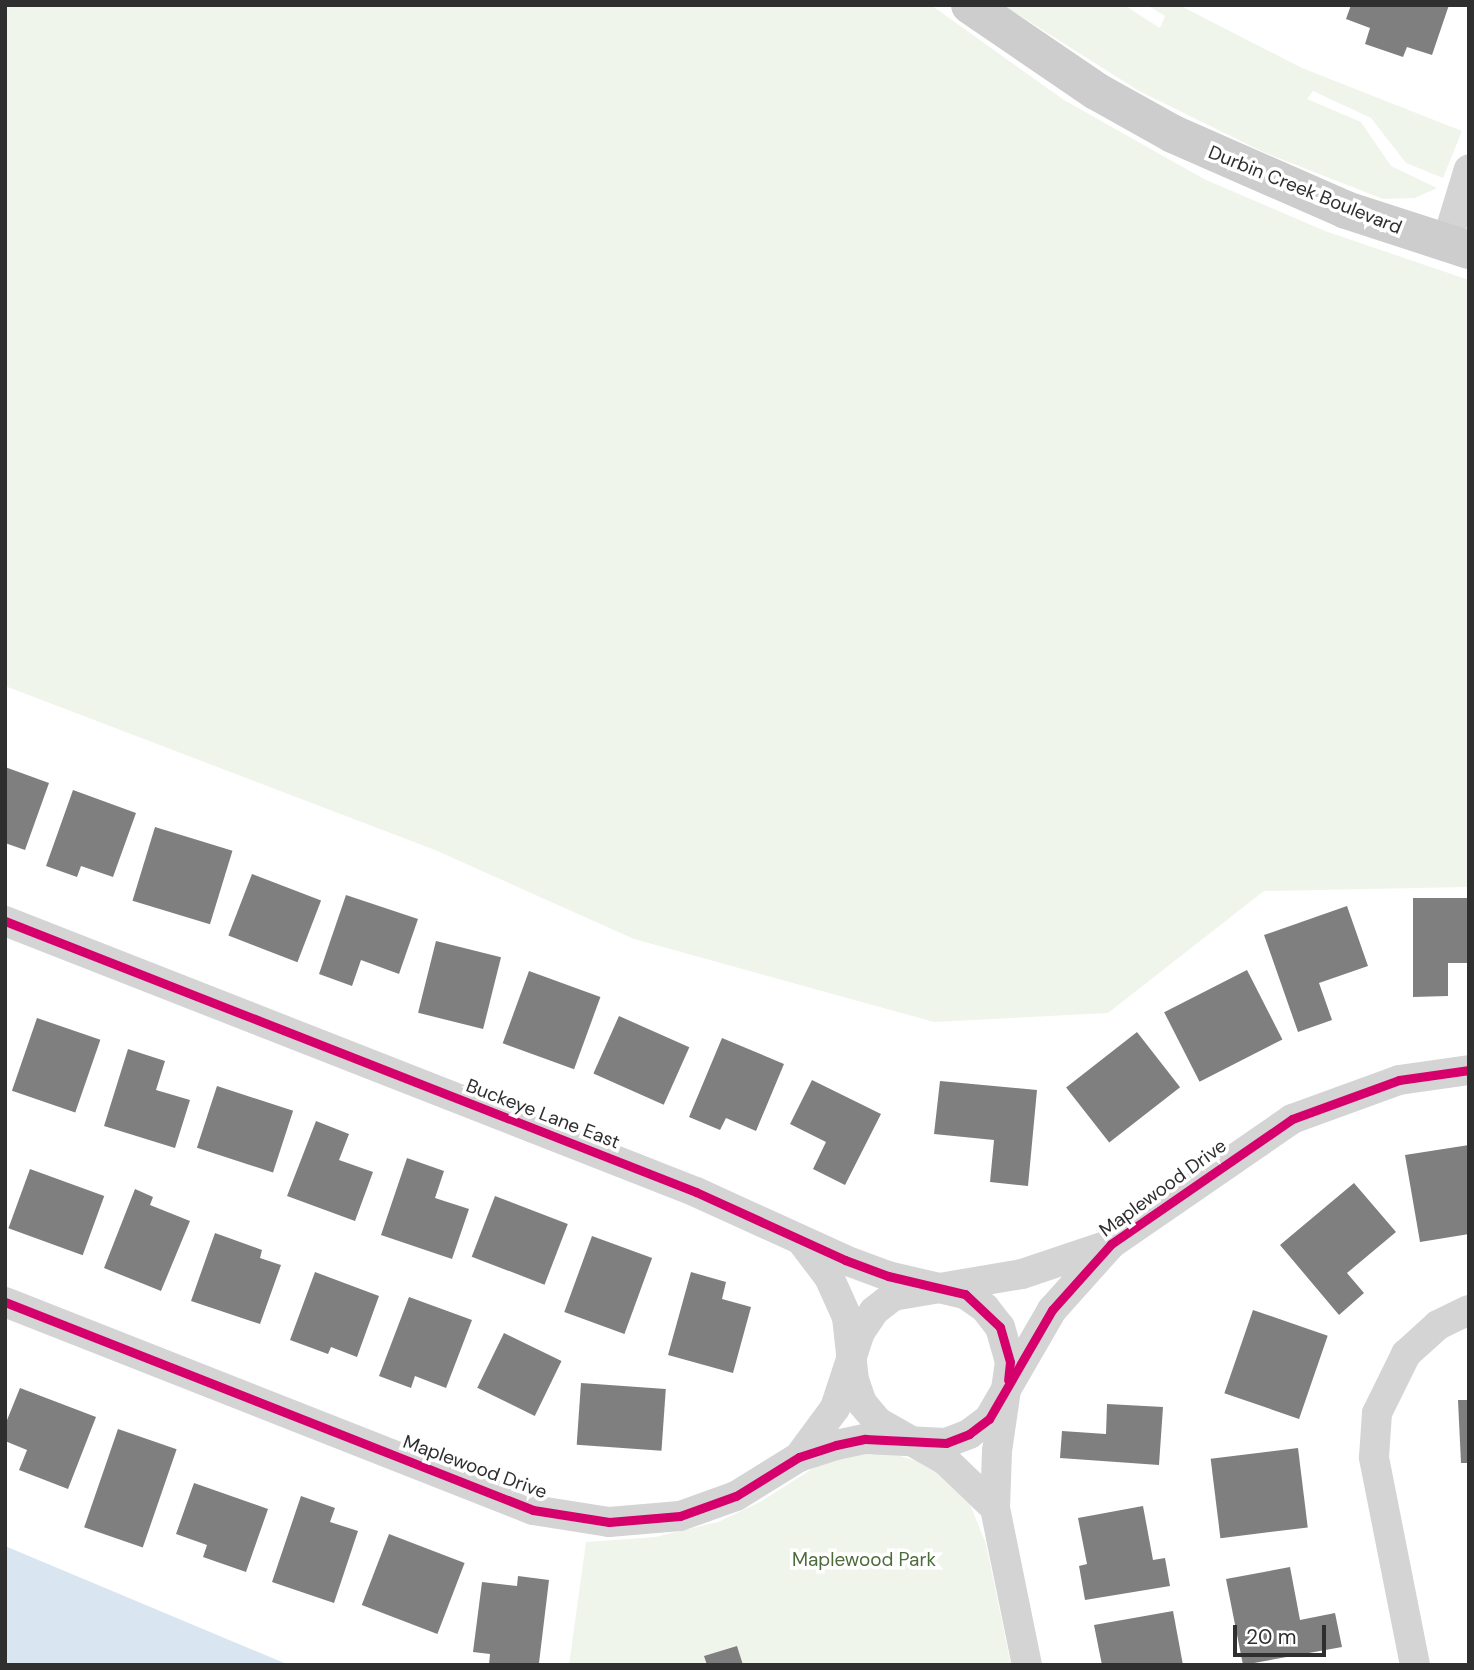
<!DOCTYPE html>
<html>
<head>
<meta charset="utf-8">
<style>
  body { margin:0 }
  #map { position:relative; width:1474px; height:1670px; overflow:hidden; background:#fff; font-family:"DM Sans",sans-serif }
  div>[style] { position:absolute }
  .green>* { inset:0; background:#f0f5ec }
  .water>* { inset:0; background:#d9e6f2 }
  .building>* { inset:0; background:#7f7f7f; transform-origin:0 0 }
  .street>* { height:30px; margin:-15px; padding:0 15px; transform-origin:15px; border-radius:15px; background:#d4d4d4 }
  .secondary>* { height:38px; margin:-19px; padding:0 19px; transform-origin:19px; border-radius:19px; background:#cdcdcd }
  .cycleway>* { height:9px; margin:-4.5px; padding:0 4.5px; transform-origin:4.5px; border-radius:4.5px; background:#d6006c }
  span { translate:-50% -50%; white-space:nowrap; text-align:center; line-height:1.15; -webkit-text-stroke:7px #fff; paint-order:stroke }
  .street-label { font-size:19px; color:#2f2f2f }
  .park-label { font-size:19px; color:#4d6c3b }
  .frame { position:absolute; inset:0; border:7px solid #2f2f2f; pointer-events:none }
  .scale { position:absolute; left:1233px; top:1625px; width:93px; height:32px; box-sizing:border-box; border:4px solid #2f2f2f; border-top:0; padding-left:9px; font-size:21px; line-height:24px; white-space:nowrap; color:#2f2f2f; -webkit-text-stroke:5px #fff; paint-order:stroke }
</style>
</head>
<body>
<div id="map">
  <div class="green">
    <div style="clip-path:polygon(5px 5px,931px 5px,1064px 100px,1204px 179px,1325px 231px,1469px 280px,1469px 887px,1264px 891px,1108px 1013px,934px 1022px,634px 939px,435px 850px,5px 686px)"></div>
    <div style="clip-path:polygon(1003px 5px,1124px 5px,1160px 28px,1165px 16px,1147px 5px,1179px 5px,1302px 68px,1462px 131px,1443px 178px,1406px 163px,1371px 118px,1313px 91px,1307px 99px,1361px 122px,1391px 166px,1437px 188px,1415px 198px,1383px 199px,1263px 152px,1139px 91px)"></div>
    <div style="clip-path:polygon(882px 1451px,928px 1464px,970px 1504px,986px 1544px,1011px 1665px,569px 1665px,586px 1542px,655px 1537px,718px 1522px,760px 1502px,820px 1464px,855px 1452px,872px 1455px)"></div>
  </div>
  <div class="water">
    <div style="clip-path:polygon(5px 1546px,289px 1665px,5px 1665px)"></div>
  </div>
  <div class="building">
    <div style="clip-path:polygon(1351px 5px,1449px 5px,1432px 55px,1407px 47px,1403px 57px,1365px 44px,1370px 28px,1346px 19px)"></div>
    <div style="clip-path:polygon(5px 767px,49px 783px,25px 850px,5px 843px)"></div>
    <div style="clip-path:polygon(73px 790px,136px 813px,113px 877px,81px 866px,77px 877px,46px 866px)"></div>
    <div style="left:155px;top:827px;width:81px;height:77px;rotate:17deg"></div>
    <div style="left:252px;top:874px;width:74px;height:66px;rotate:21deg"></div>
    <div style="clip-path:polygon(346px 895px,418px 919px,399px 974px,361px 960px,352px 986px,319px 974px)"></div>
    <div style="clip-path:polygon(1413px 898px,1469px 898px,1469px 963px,1448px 963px,1448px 996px,1413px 997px)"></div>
    <div style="clip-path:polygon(1347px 906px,1368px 966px,1319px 983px,1332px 1020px,1298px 1032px,1264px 935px)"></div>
    <div style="left:436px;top:941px;width:67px;height:74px;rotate:14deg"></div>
    <div style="left:1247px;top:970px;width:78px;height:93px;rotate:63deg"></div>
    <div style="left:529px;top:971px;width:76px;height:77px;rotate:20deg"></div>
    <div style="left:619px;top:1016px;width:77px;height:63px;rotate:24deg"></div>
    <div style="left:37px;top:1018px;width:67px;height:77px;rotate:19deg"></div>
    <div style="left:1137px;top:1032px;width:70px;height:90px;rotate:52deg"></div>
    <div style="clip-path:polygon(722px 1038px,784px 1064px,756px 1131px,726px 1118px,720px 1130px,689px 1117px)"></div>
    <div style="clip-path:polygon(128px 1049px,165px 1061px,156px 1090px,190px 1100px,175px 1148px,104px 1126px)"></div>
    <div style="clip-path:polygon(812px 1080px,881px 1114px,845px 1185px,813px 1169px,826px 1142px,790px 1124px)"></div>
    <div style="clip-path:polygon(940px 1081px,1037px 1090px,1028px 1186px,990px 1182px,994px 1140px,934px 1134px)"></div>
    <div style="left:217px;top:1086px;width:80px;height:65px;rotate:18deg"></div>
    <div style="clip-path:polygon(316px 1121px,349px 1134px,339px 1160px,373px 1172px,355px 1221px,287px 1196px)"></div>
    <div style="clip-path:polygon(1469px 1145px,1469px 1234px,1420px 1242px,1405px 1155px)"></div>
    <div style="clip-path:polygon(407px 1158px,444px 1171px,435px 1198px,469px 1209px,452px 1259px,381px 1235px)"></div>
    <div style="left:30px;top:1169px;width:79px;height:63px;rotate:20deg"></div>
    <div style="clip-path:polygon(1354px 1183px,1396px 1232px,1347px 1273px,1364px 1293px,1339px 1315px,1280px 1245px)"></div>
    <div style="clip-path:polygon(135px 1189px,153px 1197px,150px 1205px,190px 1221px,161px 1291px,104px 1268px)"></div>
    <div style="left:495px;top:1196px;width:78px;height:65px;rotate:21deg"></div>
    <div style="clip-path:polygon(215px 1233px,262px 1250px,260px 1258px,281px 1265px,260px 1324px,191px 1301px)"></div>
    <div style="left:592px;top:1236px;width:64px;height:81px;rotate:20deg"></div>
    <div style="clip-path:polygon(315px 1272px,379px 1296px,357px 1357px,331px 1347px,328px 1354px,290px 1340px)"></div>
    <div style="clip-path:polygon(691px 1272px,726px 1282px,722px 1299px,751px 1307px,733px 1373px,668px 1355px)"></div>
    <div style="clip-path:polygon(409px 1297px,472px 1320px,446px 1388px,415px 1376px,411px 1388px,379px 1376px)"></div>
    <div style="left:1253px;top:1310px;width:79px;height:88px;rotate:19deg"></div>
    <div style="left:504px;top:1333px;width:64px;height:61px;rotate:26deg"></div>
    <div style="left:581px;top:1383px;width:85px;height:62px;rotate:4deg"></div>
    <div style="clip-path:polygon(20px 1388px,96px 1417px,68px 1489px,19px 1470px,27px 1450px,5px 1441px,5px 1425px)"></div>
    <div style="clip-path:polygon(1458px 1400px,1469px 1400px,1469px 1463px,1461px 1463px)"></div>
    <div style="clip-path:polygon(1107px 1404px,1163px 1407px,1159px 1465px,1060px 1458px,1062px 1431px,1106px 1434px)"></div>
    <div style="left:118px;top:1429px;width:62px;height:104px;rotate:19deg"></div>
    <div style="left:1298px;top:1448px;width:80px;height:88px;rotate:83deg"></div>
    <div style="clip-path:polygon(194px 1483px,268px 1509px,246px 1572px,203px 1557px,207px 1545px,176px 1534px)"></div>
    <div style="clip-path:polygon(301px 1496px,335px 1508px,330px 1522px,358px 1531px,334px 1603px,272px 1582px)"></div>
    <div style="clip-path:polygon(1143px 1506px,1153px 1560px,1165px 1558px,1170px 1586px,1085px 1600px,1079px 1566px,1087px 1564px,1078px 1518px)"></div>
    <div style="left:389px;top:1534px;width:81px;height:76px;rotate:21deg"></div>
    <div style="clip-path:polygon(1290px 1567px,1300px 1620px,1335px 1613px,1342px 1647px,1243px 1665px,1226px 1579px)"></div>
    <div style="clip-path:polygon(518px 1576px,549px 1580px,539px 1663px,489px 1665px,490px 1654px,473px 1652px,482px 1582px,517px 1586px)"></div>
    <div style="clip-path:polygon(1173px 1611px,1183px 1665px,1102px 1665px,1094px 1625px)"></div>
    <div style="clip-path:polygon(737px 1646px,743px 1665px,707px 1665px,704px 1656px)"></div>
  </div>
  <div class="street">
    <div style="left:1446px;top:244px;width:78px;rotate:-73deg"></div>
    <div style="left:5px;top:921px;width:742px;rotate:21.41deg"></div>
    <div style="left:696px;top:1192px;width:164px;rotate:24.5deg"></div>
    <div style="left:845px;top:1260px;width:46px;rotate:20.4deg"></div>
    <div style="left:888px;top:1276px;width:79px;rotate:13.2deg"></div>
    <div style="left:965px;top:1294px;width:24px;rotate:35deg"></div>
    <div style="left:985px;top:1308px;width:24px;rotate:52deg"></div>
    <div style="left:1000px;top:1327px;width:36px;rotate:74deg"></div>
    <div style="left:1010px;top:1362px;width:90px;rotate:98.3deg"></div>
    <div style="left:997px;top:1451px;width:57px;rotate:92deg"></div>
    <div style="left:995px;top:1508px;width:160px;rotate:78.5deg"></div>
    <div style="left:803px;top:1243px;width:43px;rotate:52.6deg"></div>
    <div style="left:829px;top:1277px;width:44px;rotate:65.8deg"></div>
    <div style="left:847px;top:1317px;width:63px;rotate:83.7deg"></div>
    <div style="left:854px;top:1380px;width:24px;rotate:71deg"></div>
    <div style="left:862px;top:1403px;width:25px;rotate:50deg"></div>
    <div style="left:878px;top:1422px;width:77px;rotate:29.6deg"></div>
    <div style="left:945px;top:1460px;width:69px;rotate:43.8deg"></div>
    <div style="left:5px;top:1302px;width:567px;rotate:21.5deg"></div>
    <div style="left:533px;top:1510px;width:77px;rotate:9deg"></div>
    <div style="left:609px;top:1522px;width:71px;rotate:-4.8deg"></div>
    <div style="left:680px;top:1516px;width:59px;rotate:-19.7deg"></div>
    <div style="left:736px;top:1496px;width:74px;rotate:-31.8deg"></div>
    <div style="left:799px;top:1457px;width:39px;rotate:-18deg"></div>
    <div style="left:836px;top:1445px;width:30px;rotate:-12deg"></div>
    <div style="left:865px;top:1439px;width:81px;rotate:2.8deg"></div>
    <div style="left:946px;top:1443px;width:25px;rotate:-21deg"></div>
    <div style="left:969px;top:1434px;width:25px;rotate:-37deg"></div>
    <div style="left:989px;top:1419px;width:126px;rotate:-60deg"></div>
    <div style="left:1052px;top:1310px;width:89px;rotate:-48.2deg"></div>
    <div style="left:1111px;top:1244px;width:220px;rotate:-34.6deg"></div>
    <div style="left:1292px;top:1119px;width:114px;rotate:-20deg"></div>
    <div style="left:1399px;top:1080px;width:71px;rotate:-8.1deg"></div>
    <div style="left:799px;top:1457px;width:61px;rotate:-53.7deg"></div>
    <div style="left:835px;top:1408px;width:80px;rotate:-71.8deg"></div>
    <div style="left:860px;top:1332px;width:25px;rotate:-56deg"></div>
    <div style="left:874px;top:1311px;width:24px;rotate:-38deg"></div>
    <div style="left:893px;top:1296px;width:131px;rotate:-9.7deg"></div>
    <div style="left:1022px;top:1274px;width:88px;rotate:-18.6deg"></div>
    <div style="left:1415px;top:1665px;width:212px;rotate:-101.2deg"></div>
    <div style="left:1374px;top:1457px;width:44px;rotate:-86.1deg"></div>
    <div style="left:1377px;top:1413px;width:66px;rotate:-63.8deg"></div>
    <div style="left:1406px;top:1354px;width:43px;rotate:-42.2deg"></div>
    <div style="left:1438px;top:1325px;width:34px;rotate:-26deg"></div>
  </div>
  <div class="secondary">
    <div style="left:970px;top:5px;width:153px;rotate:34.3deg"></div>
    <div style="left:1096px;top:91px;width:88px;rotate:29.2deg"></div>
    <div style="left:1173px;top:134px;width:189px;rotate:23.7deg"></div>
    <div style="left:1346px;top:210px;width:129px;rotate:18deg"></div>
  </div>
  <div class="cycleway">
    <div style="left:5px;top:921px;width:742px;rotate:21.41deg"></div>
    <div style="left:696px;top:1192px;width:164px;rotate:24.5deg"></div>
    <div style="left:845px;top:1260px;width:46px;rotate:20.4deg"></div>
    <div style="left:888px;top:1276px;width:79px;rotate:13.2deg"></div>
    <div style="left:965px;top:1294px;width:48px;rotate:43.3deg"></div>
    <div style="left:1000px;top:1327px;width:36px;rotate:74deg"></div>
    <div style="left:1010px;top:1362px;width:18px;rotate:96deg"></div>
    <div style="left:5px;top:1302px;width:567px;rotate:21.5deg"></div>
    <div style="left:533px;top:1510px;width:77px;rotate:9deg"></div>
    <div style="left:609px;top:1522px;width:71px;rotate:-4.8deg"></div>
    <div style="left:680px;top:1516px;width:59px;rotate:-19.7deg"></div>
    <div style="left:736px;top:1496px;width:74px;rotate:-31.8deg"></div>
    <div style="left:799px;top:1457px;width:39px;rotate:-18deg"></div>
    <div style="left:836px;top:1445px;width:30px;rotate:-12deg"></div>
    <div style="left:865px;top:1439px;width:81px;rotate:2.8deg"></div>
    <div style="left:946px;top:1443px;width:25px;rotate:-21deg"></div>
    <div style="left:969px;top:1434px;width:25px;rotate:-37deg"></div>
    <div style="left:989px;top:1419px;width:126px;rotate:-60deg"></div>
    <div style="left:1052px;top:1310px;width:89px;rotate:-48.2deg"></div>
    <div style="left:1111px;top:1244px;width:220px;rotate:-34.6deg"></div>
    <div style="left:1292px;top:1119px;width:114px;rotate:-20deg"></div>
    <div style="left:1399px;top:1080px;width:71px;rotate:-8.1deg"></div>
  </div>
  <div class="street-label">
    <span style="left:1305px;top:190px;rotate:22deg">Durbin Creek Boulevard</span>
    <span style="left:543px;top:1114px;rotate:21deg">Buckeye Lane East</span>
    <span style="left:1163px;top:1188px;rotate:-36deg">Maplewood Drive</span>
    <span style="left:475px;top:1467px;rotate:20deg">Maplewood Drive</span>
  </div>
  <div class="park-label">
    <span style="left:864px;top:1560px">Maplewood Park</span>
  </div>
  <div class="frame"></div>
  <div class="scale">20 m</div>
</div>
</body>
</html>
